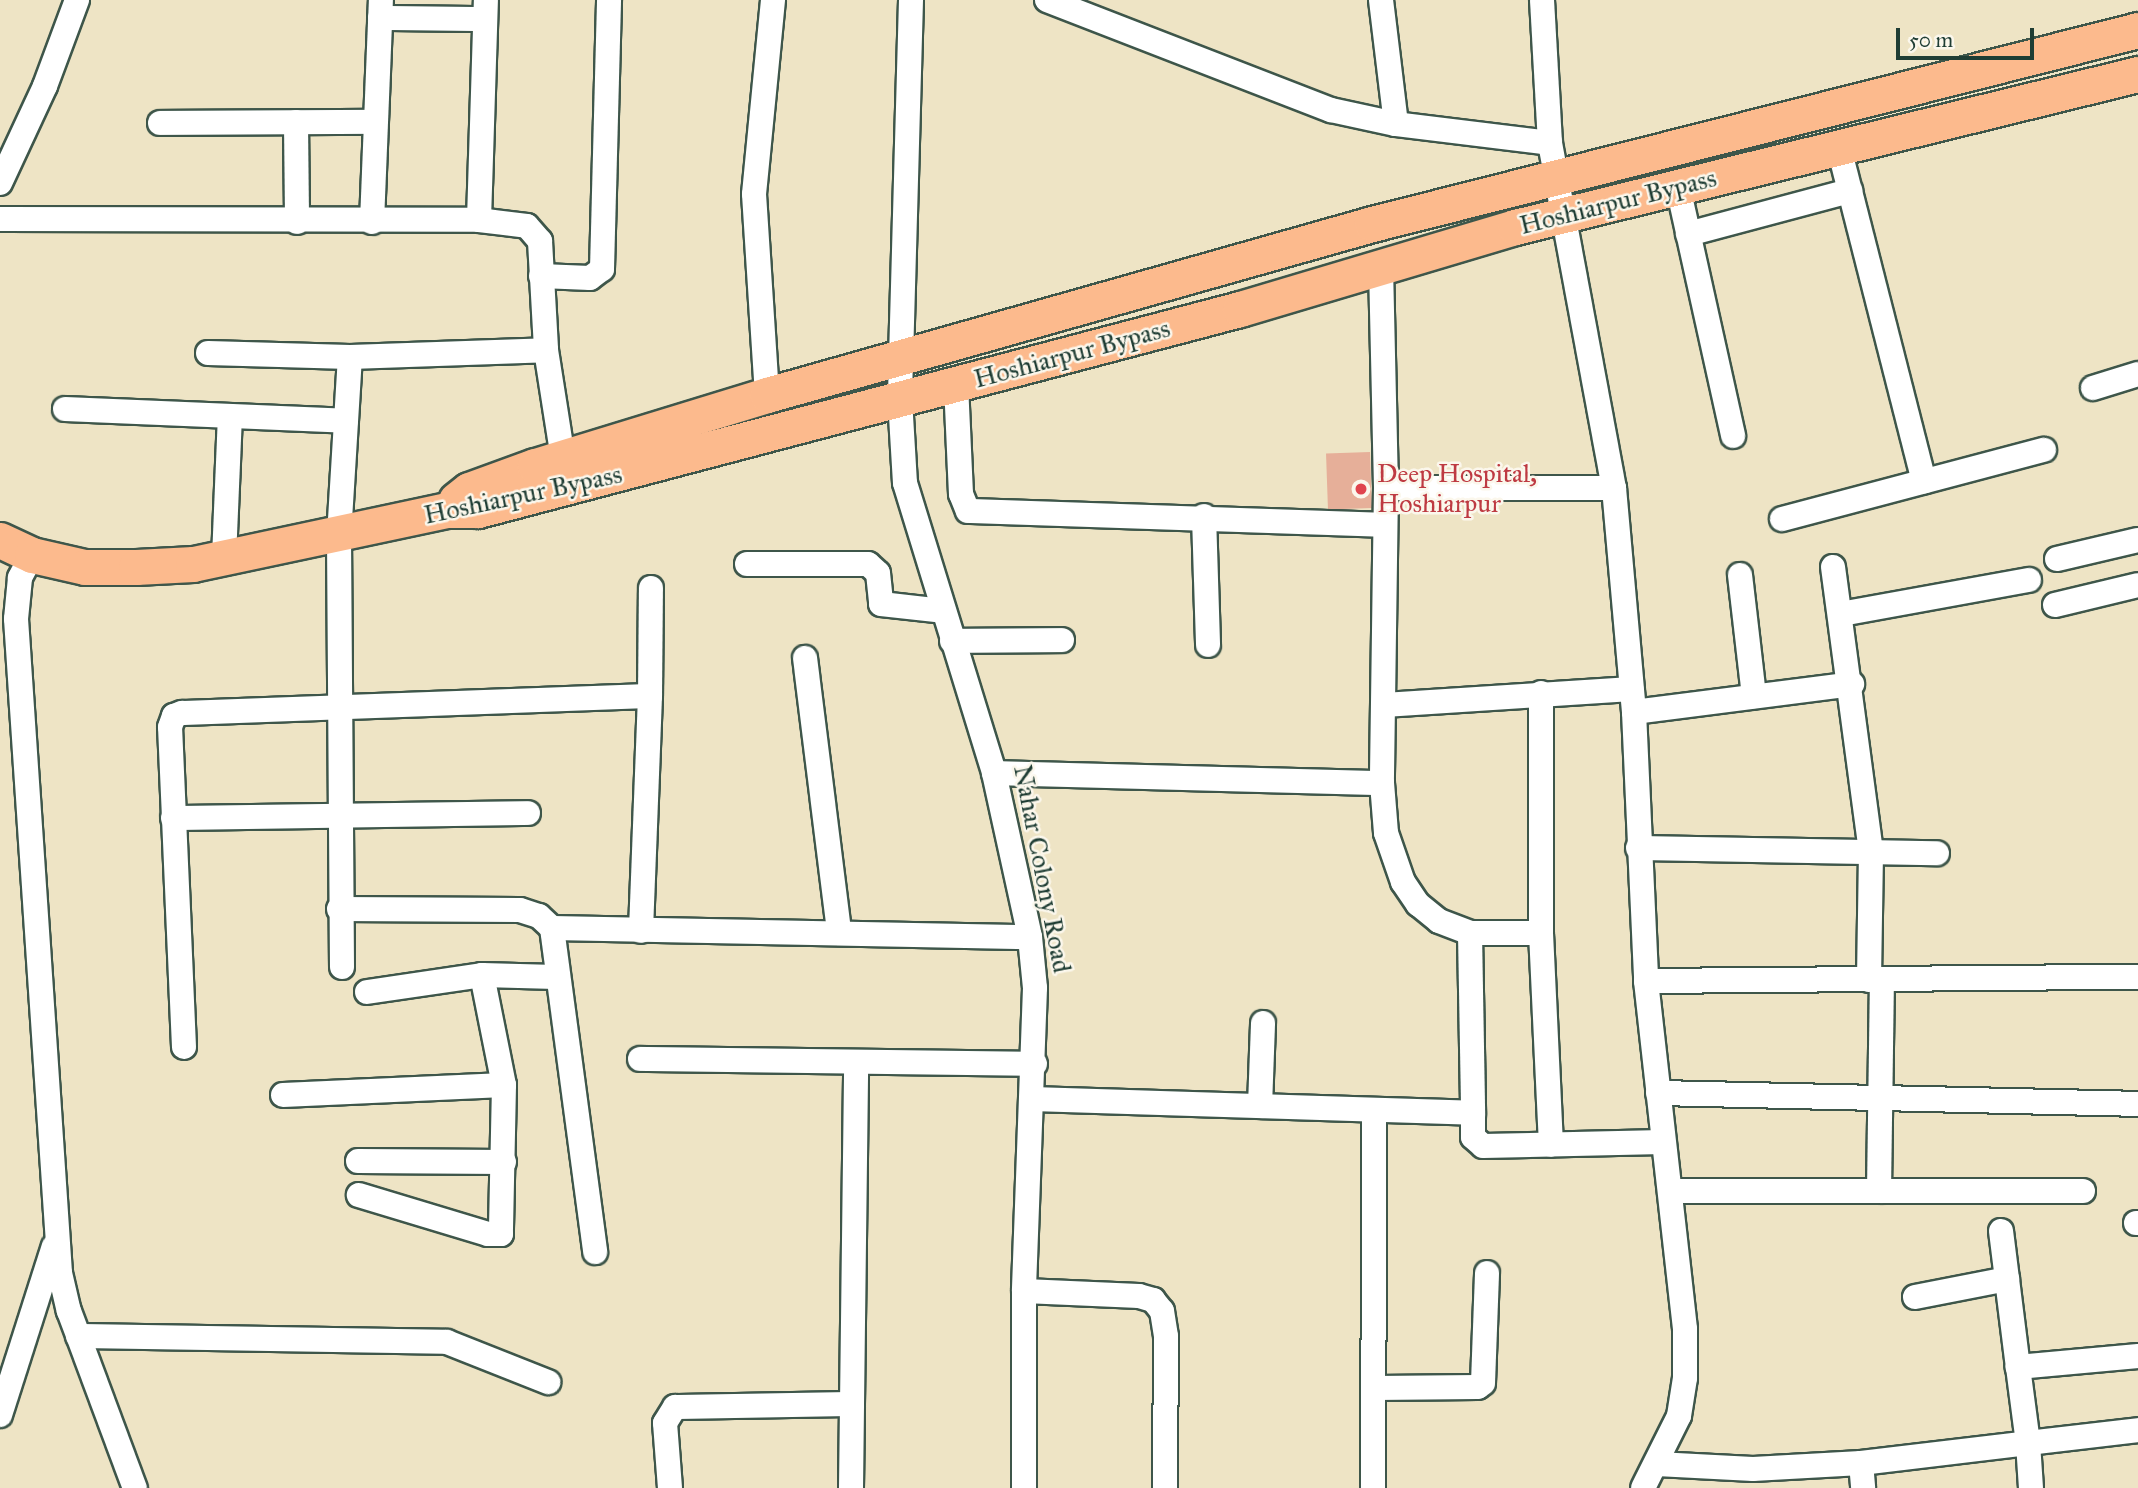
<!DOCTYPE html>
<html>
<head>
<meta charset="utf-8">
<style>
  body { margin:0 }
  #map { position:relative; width:2138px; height:1488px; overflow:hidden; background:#eee4c5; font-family:"IM FELL Great Primer",serif }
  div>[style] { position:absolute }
  .building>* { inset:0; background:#e6af99; transform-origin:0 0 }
  .roads { filter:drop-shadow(2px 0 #3e564a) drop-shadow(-2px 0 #3e564a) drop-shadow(0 2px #3e564a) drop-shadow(0 -2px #3e564a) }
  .minor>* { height:24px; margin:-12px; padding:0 12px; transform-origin:12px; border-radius:12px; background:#fff }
  .highway>* { height:35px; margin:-17.5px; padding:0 17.5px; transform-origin:17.5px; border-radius:17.5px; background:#fcba8d }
  .dots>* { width:19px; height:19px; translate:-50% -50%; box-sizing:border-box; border:4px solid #fbf7ec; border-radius:50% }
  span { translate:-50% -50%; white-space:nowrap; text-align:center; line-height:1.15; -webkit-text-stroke:5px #fbf7ec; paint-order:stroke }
  .street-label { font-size:26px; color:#1f3d34 }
  .health-label { font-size:26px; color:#be3a42 }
  .left { translate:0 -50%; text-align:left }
  .scale { position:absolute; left:1896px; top:28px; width:138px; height:32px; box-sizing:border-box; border:4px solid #1f3d34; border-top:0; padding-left:9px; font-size:21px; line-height:24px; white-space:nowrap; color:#1f3d34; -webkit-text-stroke:5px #fbf7ec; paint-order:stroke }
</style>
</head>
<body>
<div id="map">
  <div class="building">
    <div style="left:1370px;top:452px;width:56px;height:44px;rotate:88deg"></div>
  </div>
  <div class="roads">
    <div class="minor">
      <div style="left:911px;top:0;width:399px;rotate:91.6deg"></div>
      <div style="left:900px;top:399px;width:84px;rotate:86.6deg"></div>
      <div style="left:905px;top:483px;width:303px;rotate:72.9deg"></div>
      <div style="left:994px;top:773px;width:168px;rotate:77.6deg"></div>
      <div style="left:1030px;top:937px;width:51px;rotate:84.4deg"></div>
      <div style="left:1035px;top:988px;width:303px;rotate:92.1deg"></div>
      <div style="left:1024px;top:1291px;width:197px;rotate:90deg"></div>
      <div style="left:1047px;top:0;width:305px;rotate:21.2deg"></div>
      <div style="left:1331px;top:110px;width:66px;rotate:12.2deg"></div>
      <div style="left:1396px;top:124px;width:155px;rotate:7deg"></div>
      <div style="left:1381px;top:0;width:125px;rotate:83.1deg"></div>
      <div style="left:1542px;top:0;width:143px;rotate:86.8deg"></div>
      <div style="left:1550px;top:143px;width:351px;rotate:79.5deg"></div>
      <div style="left:1614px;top:488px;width:225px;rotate:84.9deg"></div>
      <div style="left:1634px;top:712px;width:269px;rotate:87.4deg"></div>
      <div style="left:1646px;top:981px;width:350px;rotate:83.6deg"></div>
      <div style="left:1685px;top:1329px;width:49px;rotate:90deg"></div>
      <div style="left:1685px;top:1378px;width:38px;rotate:99deg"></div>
      <div style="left:1679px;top:1416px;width:80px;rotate:116.6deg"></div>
      <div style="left:380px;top:18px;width:104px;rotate:0.6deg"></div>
      <div style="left:296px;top:122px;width:100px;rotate:89.4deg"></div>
      <div style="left:160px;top:123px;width:213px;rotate:-0.3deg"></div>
      <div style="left:1839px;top:148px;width:344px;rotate:75.7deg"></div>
      <div style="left:0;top:183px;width:107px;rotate:-65.1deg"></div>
      <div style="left:45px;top:86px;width:92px;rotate:-69.6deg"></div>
      <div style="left:1678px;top:187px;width:255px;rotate:77.5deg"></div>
      <div style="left:0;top:219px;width:479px;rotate:0.1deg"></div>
      <div style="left:479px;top:220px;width:48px;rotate:7.1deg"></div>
      <div style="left:527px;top:226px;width:20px;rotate:49deg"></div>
      <div style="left:540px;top:241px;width:109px;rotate:86.8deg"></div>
      <div style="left:546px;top:350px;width:109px;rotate:81.1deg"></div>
      <div style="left:479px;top:220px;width:220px;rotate:-88.2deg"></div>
      <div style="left:372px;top:222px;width:222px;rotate:-87.7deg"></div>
      <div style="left:1688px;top:234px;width:168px;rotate:-14.9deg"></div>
      <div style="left:1381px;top:267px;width:221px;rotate:88.7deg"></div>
      <div style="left:1386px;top:488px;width:295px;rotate:90.8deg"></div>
      <div style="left:1382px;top:783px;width:50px;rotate:85.4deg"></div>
      <div style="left:1386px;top:833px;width:52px;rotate:70.9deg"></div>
      <div style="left:1403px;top:882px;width:27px;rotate:56deg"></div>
      <div style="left:1418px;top:904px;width:27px;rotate:39deg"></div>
      <div style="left:1439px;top:921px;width:33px;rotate:21deg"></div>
      <div style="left:1470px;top:933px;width:71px"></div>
      <div style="left:541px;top:276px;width:49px;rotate:2.3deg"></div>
      <div style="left:590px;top:278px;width:15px;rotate:-37deg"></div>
      <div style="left:602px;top:269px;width:269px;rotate:-88.5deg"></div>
      <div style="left:208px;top:353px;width:142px;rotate:1.6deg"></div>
      <div style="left:350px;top:357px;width:196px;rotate:-2deg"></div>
      <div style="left:956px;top:384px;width:110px;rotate:87.4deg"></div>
      <div style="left:961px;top:494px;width:18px;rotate:68deg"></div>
      <div style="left:968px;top:511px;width:416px;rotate:1.9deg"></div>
      <div style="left:2093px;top:388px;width:47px;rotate:-17.3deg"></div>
      <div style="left:767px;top:395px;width:201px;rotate:-93.7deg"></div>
      <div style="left:754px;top:194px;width:195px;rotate:-84.4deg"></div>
      <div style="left:65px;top:409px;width:281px;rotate:2.4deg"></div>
      <div style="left:1386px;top:488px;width:228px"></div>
      <div style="left:1204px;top:516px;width:129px;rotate:88.2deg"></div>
      <div style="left:1782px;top:519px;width:271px;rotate:-14.8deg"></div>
      <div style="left:32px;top:555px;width:26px;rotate:118deg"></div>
      <div style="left:20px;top:578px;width:41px;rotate:95.6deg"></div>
      <div style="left:16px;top:619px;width:655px;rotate:86.15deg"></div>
      <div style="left:60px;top:1273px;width:39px;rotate:77deg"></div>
      <div style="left:69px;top:1311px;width:189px;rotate:69.6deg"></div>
      <div style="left:224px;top:558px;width:142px;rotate:-87.6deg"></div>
      <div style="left:2057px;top:559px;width:83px;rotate:-13.2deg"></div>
      <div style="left:747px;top:564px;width:121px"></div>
      <div style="left:868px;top:564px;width:13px;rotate:42deg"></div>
      <div style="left:878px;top:573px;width:31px;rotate:84deg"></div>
      <div style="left:881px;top:604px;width:62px;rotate:6.4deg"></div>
      <div style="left:1833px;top:567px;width:288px;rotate:82.4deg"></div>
      <div style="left:1871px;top:852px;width:128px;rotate:90.9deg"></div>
      <div style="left:1740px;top:575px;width:122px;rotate:83.4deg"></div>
      <div style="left:2055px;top:605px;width:85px;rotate:-13.5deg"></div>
      <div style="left:1841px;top:614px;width:191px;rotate:-10.3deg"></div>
      <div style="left:952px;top:641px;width:110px;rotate:-0.5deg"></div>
      <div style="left:805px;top:658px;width:275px;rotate:82.9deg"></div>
      <div style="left:1541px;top:693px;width:240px;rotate:90deg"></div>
      <div style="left:1541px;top:933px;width:212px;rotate:87.3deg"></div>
      <div style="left:650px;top:696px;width:108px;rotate:-89.5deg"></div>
      <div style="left:1384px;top:705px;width:248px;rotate:-3.7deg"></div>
      <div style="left:1634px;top:712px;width:220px;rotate:-7.3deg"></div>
      <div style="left:994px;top:773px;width:388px;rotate:1.5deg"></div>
      <div style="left:173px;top:818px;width:355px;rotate:-0.8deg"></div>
      <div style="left:1638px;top:848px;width:299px;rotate:1deg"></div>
      <div style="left:339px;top:909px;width:181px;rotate:0.3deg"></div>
      <div style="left:520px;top:910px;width:20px;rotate:18deg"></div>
      <div style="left:539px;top:916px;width:18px;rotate:43deg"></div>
      <div style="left:552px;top:928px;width:478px;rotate:1.1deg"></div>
      <div style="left:552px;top:928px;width:327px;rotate:82.4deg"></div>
      <div style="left:1470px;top:933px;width:180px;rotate:89deg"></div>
      <div style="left:342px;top:967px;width:431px;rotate:-90.4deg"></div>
      <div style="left:339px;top:536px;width:179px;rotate:-86.5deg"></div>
      <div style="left:482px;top:975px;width:112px;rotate:78.7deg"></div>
      <div style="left:1646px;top:981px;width:492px;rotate:-0.5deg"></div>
      <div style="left:367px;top:992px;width:116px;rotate:-8.4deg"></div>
      <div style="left:482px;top:975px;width:74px;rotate:1.5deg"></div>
      <div style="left:184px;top:1047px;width:320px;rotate:-92.5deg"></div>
      <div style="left:170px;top:727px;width:12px;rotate:-70deg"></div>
      <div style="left:174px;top:716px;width:9px;rotate:-21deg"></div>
      <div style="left:182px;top:713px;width:468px;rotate:-2.1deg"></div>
      <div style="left:650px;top:696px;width:235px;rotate:92.2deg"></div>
      <div style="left:640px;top:1059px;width:395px;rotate:0.7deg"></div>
      <div style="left:1658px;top:1093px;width:480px;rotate:1.3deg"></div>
      <div style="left:283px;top:1095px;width:221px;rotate:-2.6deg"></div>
      <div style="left:504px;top:1085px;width:149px;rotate:91.2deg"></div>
      <div style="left:501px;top:1234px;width:13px;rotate:180deg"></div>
      <div style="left:488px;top:1234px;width:135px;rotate:-163.2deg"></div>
      <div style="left:1032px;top:1099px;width:441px;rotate:1.8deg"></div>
      <div style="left:1473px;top:1113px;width:24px;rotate:90deg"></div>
      <div style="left:1473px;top:1137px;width:13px;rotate:42deg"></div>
      <div style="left:1483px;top:1146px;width:180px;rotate:-1.3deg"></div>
      <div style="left:1260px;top:1106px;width:83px;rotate:-87.9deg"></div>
      <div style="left:358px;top:1161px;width:146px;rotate:0.4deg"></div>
      <div style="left:1670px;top:1191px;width:413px"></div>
      <div style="left:1879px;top:1191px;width:211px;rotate:-89.2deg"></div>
      <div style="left:2136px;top:1223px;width:2px"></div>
      <div style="left:2001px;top:1231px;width:137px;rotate:82.9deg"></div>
      <div style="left:1024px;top:1291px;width:115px;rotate:2.5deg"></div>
      <div style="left:1139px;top:1296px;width:15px;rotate:16deg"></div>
      <div style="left:1153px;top:1300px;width:14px;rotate:51deg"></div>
      <div style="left:1162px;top:1311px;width:25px;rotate:81deg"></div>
      <div style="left:1166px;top:1336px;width:152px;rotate:90.4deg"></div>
      <div style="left:1915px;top:1297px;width:94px;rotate:-11.1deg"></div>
      <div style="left:78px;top:1336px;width:369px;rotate:0.9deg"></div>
      <div style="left:447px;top:1342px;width:109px;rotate:21.6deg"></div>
      <div style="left:2138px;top:1356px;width:121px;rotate:174.8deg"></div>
      <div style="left:2018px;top:1367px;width:77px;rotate:82.5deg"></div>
      <div style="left:2028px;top:1443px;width:111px;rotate:-6.7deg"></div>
      <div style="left:1376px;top:1388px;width:102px;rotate:-0.6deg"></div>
      <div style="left:1478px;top:1387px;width:6px;rotate:-39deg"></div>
      <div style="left:1483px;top:1383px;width:110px;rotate:-87.9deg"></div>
      <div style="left:0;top:1415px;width:177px;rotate:-72.3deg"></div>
      <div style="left:1861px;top:1463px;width:25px;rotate:85deg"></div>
      <div style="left:1657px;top:1464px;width:96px;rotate:3deg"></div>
      <div style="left:1753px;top:1469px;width:108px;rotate:-3.2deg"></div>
      <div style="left:1861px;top:1463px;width:168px;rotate:-6.8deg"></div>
      <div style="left:2028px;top:1443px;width:45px;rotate:86.2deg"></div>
      <div style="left:670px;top:1488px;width:65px;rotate:-94.4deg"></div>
      <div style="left:665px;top:1423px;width:19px;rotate:-58deg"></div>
      <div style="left:675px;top:1407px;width:177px;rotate:-1deg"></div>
      <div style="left:852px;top:1404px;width:340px;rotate:-89.3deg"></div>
      <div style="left:851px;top:1488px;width:84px;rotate:-89.3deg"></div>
      <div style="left:1373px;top:1488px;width:378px;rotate:-89.8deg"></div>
    </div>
    <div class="highway">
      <div style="left:456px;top:500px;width:16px;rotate:-38deg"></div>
      <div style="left:469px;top:490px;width:70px;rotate:-20deg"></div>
      <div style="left:535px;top:466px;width:243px;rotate:-17deg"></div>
      <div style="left:767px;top:395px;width:629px;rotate:-15.78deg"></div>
      <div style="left:1372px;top:224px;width:790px;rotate:-14.21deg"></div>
      <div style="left:0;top:540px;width:35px;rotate:25deg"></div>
      <div style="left:32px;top:555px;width:54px;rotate:12.8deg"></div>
      <div style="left:85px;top:567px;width:51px"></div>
      <div style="left:136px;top:567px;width:57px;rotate:-3deg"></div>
      <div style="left:193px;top:564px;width:260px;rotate:-12deg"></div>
      <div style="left:447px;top:510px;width:31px"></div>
      <div style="left:478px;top:510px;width:788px;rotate:-14.78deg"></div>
      <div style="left:1240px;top:309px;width:287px;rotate:-16.6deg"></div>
      <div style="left:1515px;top:227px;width:642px;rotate:-13.8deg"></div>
    </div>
  </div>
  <div class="dots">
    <div style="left:1361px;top:489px;background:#e0444e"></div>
  </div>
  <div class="street-label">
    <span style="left:1618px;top:202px;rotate:-14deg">Hoshiarpur Bypass</span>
    <span style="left:1072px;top:354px;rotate:-15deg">Hoshiarpur Bypass</span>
    <span style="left:523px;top:495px;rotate:-12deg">Hoshiarpur Bypass</span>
    <span style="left:1042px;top:869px;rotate:79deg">Nahar Colony Road</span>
  </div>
  <div class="health-label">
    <span class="left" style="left:1377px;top:489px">Deep Hospital,<br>Hoshiarpur</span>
  </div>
  <div class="scale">50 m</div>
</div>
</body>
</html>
